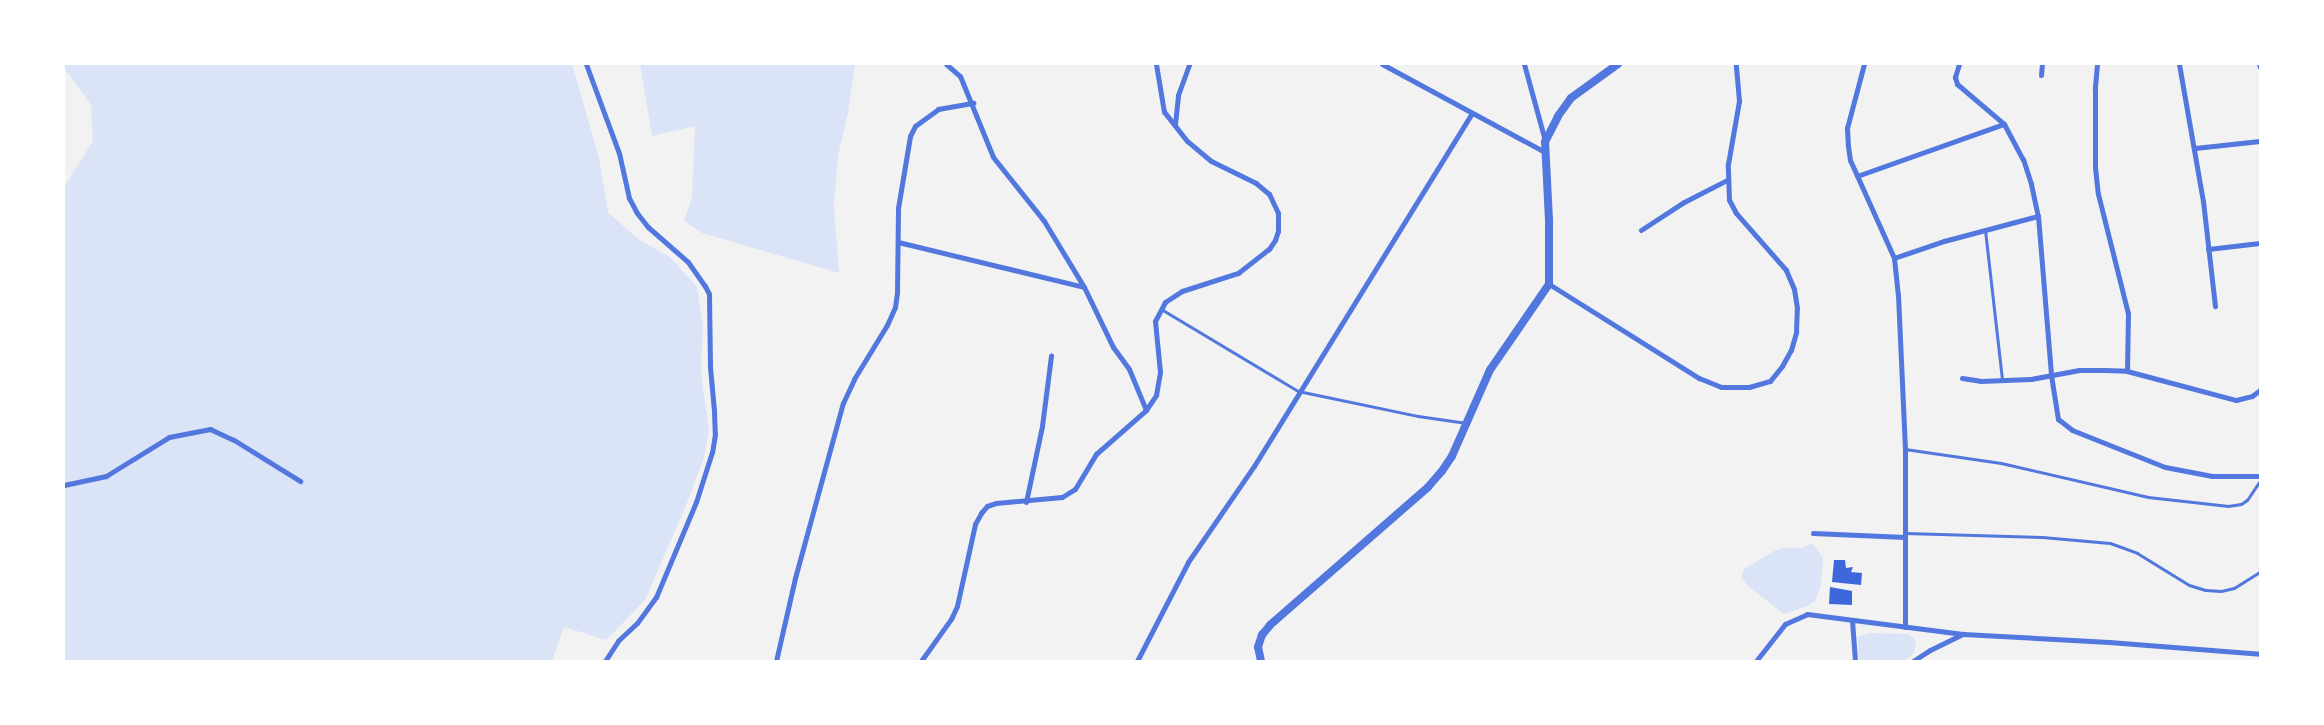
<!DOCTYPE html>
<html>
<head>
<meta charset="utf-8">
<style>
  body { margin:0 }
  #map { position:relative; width:2324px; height:725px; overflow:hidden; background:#f2f2f2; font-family:"Roboto Condensed",sans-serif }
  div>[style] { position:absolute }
  .green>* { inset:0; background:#dbe4f7 }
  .building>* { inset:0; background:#3d67dc }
  .service>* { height:3px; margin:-1.5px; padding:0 1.5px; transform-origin:1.5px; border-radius:1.5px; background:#5277de }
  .minor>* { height:5px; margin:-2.5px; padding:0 2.5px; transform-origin:2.5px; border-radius:2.5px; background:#5277de }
  .tertiary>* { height:8px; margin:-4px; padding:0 4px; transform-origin:4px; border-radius:4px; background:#5277de }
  span { translate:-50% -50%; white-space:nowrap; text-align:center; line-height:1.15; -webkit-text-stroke:5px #fff; paint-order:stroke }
  .frame { position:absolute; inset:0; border:65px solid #fff; pointer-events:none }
</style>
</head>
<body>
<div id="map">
  <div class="green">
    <div style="clip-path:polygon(64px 64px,572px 64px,599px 158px,608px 212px,638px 239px,670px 257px,697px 287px,703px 326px,701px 373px,709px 430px,704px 458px,685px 508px,645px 600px,621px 625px,606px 640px,564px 627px,552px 661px,64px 661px,64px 187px,93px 141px,91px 105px,64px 68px)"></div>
    <div style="clip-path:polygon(640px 64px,855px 64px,848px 113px,838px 156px,834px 205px,839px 273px,702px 233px,684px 221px,692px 197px,695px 126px,652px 136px)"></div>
    <div style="clip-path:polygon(1812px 543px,1823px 558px,1822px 571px,1820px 588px,1815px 601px,1807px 606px,1784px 614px,1750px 588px,1741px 578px,1744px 569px,1774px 551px,1783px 548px,1802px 548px)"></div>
    <div style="clip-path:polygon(1870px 633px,1909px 634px,1916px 641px,1914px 653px,1904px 661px,1859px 661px,1858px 637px)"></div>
  </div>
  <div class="building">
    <div style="clip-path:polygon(1834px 560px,1845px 560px,1846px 568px,1853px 567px,1851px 572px,1862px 573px,1861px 585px,1832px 582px)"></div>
    <div style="clip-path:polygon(1830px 587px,1852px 591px,1852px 605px,1829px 604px)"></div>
  </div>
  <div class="service">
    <div style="left:1985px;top:230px;width:150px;rotate:83.5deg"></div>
    <div style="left:1161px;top:309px;width:160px;rotate:30.9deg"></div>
    <div style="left:1298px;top:391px;width:123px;rotate:11.8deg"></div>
    <div style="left:1418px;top:416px;width:49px;rotate:8.1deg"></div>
    <div style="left:1905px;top:449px;width:97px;rotate:8.3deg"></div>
    <div style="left:2001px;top:463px;width:151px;rotate:13deg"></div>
    <div style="left:2148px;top:497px;width:81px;rotate:6.4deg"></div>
    <div style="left:2228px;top:506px;width:13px;rotate:-9deg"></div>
    <div style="left:2241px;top:504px;width:7px;rotate:-34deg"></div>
    <div style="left:2247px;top:500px;width:23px;rotate:-56deg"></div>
    <div style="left:1905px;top:533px;width:137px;rotate:1.7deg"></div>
    <div style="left:2042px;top:537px;width:68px;rotate:5deg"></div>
    <div style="left:2110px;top:543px;width:29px;rotate:20deg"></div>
    <div style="left:2137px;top:553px;width:61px;rotate:31.6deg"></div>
    <div style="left:2189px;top:585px;width:17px;rotate:17deg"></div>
    <div style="left:2205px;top:590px;width:16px;rotate:4deg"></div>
    <div style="left:2221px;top:591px;width:13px;rotate:-13deg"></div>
    <div style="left:2234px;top:588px;width:31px;rotate:-32deg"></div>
  </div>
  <div class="minor">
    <div style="left:586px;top:64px;width:95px;rotate:69.7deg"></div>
    <div style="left:619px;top:153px;width:46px;rotate:77.5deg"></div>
    <div style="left:629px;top:198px;width:17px;rotate:62deg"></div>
    <div style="left:637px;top:213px;width:18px;rotate:52deg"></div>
    <div style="left:648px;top:227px;width:53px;rotate:41.2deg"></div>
    <div style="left:688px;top:262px;width:29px;rotate:55deg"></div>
    <div style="left:705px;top:286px;width:9px;rotate:63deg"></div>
    <div style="left:709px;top:294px;width:73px;rotate:89.2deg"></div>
    <div style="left:710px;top:367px;width:44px;rotate:84.8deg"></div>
    <div style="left:714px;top:411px;width:23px;rotate:88deg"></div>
    <div style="left:715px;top:434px;width:18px;rotate:99deg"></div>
    <div style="left:712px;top:452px;width:52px;rotate:107.7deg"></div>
    <div style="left:696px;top:502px;width:103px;rotate:112.8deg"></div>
    <div style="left:656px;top:597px;width:32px;rotate:126deg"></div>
    <div style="left:637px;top:623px;width:26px;rotate:137deg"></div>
    <div style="left:618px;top:641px;width:24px;rotate:123deg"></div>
    <div style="left:946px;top:64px;width:18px;rotate:41deg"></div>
    <div style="left:960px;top:76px;width:87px;rotate:67.8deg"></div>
    <div style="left:993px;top:157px;width:82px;rotate:51.4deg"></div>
    <div style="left:1044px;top:221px;width:77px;rotate:58.8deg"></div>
    <div style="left:1084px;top:287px;width:67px;rotate:64.2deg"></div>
    <div style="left:1113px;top:347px;width:27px;rotate:54deg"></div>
    <div style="left:1129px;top:369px;width:44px;rotate:67.5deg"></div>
    <div style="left:1382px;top:64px;width:185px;rotate:28.4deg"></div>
    <div style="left:1524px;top:64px;width:80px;rotate:74.7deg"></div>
    <div style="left:1864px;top:64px;width:66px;rotate:104.9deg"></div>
    <div style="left:1847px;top:128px;width:18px;rotate:87deg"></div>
    <div style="left:1848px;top:146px;width:14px;rotate:82deg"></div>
    <div style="left:1850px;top:160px;width:107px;rotate:65.8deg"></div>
    <div style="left:1894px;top:258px;width:37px;rotate:84deg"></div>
    <div style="left:1898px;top:295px;width:154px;rotate:87.4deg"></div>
    <div style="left:1905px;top:449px;width:178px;rotate:90deg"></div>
    <div style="left:1959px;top:64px;width:14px;rotate:107deg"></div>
    <div style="left:1955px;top:77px;width:7px;rotate:74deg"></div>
    <div style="left:1957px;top:84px;width:62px;rotate:40.4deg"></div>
    <div style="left:2004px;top:124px;width:40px;rotate:62deg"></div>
    <div style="left:2023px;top:159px;width:26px;rotate:72deg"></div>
    <div style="left:2031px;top:184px;width:33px;rotate:78deg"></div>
    <div style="left:2038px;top:216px;width:160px;rotate:85.3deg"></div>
    <div style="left:2051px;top:375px;width:45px;rotate:81deg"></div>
    <div style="left:2058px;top:419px;width:18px;rotate:38deg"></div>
    <div style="left:2072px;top:430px;width:100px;rotate:21.7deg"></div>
    <div style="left:2165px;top:467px;width:48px;rotate:10.8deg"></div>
    <div style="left:2212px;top:476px;width:48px"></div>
    <div style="left:2097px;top:64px;width:25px;rotate:95deg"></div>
    <div style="left:2095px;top:89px;width:78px;rotate:90deg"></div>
    <div style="left:2095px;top:167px;width:27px;rotate:84deg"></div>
    <div style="left:2098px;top:194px;width:123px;rotate:75.9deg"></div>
    <div style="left:2128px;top:313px;width:58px;rotate:91deg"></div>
    <div style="left:2179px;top:64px;width:139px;rotate:80.1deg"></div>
    <div style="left:2203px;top:201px;width:106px;rotate:83.5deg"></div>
    <div style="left:2259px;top:64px;width:3px;rotate:72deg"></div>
    <div style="left:2041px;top:75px;width:11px;rotate:-85deg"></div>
    <div style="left:1175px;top:124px;width:29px;rotate:-84deg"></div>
    <div style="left:1178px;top:95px;width:33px;rotate:-70deg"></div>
    <div style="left:2195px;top:148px;width:65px;rotate:-6.1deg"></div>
    <div style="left:1857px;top:176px;width:156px;rotate:-19.5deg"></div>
    <div style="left:1641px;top:230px;width:51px;rotate:-33.1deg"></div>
    <div style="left:1684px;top:202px;width:48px;rotate:-27.1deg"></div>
    <div style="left:898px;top:242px;width:191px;rotate:13.6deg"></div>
    <div style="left:2208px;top:249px;width:52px;rotate:-6.6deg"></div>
    <div style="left:1894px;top:258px;width:53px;rotate:-18.8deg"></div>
    <div style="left:1944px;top:241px;width:97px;rotate:-14.9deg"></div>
    <div style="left:1549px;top:284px;width:177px;rotate:32.1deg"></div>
    <div style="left:1699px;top:378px;width:24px;rotate:22deg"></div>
    <div style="left:1721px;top:387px;width:28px"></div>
    <div style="left:1749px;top:387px;width:22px;rotate:-16deg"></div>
    <div style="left:1770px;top:381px;width:19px;rotate:-51deg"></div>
    <div style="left:1782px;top:366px;width:18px;rotate:-61deg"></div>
    <div style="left:1791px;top:350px;width:19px;rotate:-74deg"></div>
    <div style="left:1796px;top:332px;width:24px;rotate:-88deg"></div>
    <div style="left:1797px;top:308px;width:19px;rotate:-99deg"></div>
    <div style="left:1794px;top:289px;width:21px;rotate:-113deg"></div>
    <div style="left:1786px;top:270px;width:76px;rotate:-131.3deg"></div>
    <div style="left:1736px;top:213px;width:15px;rotate:-118deg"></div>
    <div style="left:1729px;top:200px;width:36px;rotate:-92deg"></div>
    <div style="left:1728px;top:164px;width:64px;rotate:-80.1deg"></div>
    <div style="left:1739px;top:101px;width:37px;rotate:-95deg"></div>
    <div style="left:1962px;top:378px;width:18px;rotate:9deg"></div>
    <div style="left:1980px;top:381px;width:51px;rotate:-2.2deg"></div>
    <div style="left:2031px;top:379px;width:49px;rotate:-10.6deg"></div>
    <div style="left:2079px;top:370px;width:25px"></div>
    <div style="left:2104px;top:370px;width:23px;rotate:2deg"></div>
    <div style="left:2127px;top:371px;width:113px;rotate:14.9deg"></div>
    <div style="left:2236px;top:400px;width:16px;rotate:-14deg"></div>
    <div style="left:2252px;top:396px;width:10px;rotate:-37deg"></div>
    <div style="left:64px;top:485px;width:43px;rotate:-12.1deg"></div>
    <div style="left:106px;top:476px;width:74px;rotate:-31.8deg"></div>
    <div style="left:169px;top:437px;width:42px;rotate:-11deg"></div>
    <div style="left:210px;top:429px;width:26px;rotate:25deg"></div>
    <div style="left:234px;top:440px;width:78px;rotate:31.8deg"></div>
    <div style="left:1026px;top:502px;width:78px;rotate:-78.1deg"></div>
    <div style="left:1042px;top:426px;width:71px;rotate:-82.7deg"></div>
    <div style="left:1813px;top:533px;width:92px;rotate:2.5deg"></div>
    <div style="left:1852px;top:620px;width:41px;rotate:85.8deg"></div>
    <div style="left:776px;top:661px;width:85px;rotate:-77.1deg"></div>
    <div style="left:795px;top:578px;width:181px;rotate:-74.7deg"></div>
    <div style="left:843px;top:403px;width:26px;rotate:-65deg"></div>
    <div style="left:854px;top:379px;width:63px;rotate:-58.6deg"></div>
    <div style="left:887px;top:325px;width:20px;rotate:-66deg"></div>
    <div style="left:895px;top:307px;width:15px;rotate:-82deg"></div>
    <div style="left:897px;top:292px;width:84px;rotate:-89.3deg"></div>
    <div style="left:898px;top:208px;width:73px;rotate:-80.5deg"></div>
    <div style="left:910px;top:136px;width:11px;rotate:-63deg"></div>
    <div style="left:915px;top:126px;width:29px;rotate:-36deg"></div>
    <div style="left:938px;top:109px;width:36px;rotate:-10deg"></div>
    <div style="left:921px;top:661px;width:52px;rotate:-54.5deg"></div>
    <div style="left:951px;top:619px;width:14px;rotate:-65deg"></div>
    <div style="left:957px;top:606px;width:84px;rotate:-77.6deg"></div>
    <div style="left:975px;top:524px;width:13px;rotate:-61deg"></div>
    <div style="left:981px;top:513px;width:9px;rotate:-49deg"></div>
    <div style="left:987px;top:506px;width:9px;rotate:-18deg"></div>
    <div style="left:996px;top:503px;width:66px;rotate:-5.2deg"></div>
    <div style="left:1062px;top:497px;width:15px;rotate:-32deg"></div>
    <div style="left:1075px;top:489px;width:41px;rotate:-59deg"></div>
    <div style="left:1096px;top:454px;width:67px;rotate:-41.3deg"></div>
    <div style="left:1146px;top:410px;width:18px;rotate:-56deg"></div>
    <div style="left:1156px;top:395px;width:23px;rotate:-80deg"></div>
    <div style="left:1160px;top:372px;width:51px;rotate:-95.6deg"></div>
    <div style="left:1155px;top:321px;width:21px;rotate:-62deg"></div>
    <div style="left:1165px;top:302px;width:20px;rotate:-33deg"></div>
    <div style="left:1182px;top:291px;width:59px;rotate:-17.8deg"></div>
    <div style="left:1238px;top:273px;width:39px;rotate:-38deg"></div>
    <div style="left:1269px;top:249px;width:11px;rotate:-56deg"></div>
    <div style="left:1275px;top:240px;width:9px;rotate:-72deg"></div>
    <div style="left:1278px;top:231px;width:18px;rotate:-90deg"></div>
    <div style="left:1278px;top:213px;width:21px;rotate:-115deg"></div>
    <div style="left:1269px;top:194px;width:17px;rotate:-140deg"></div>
    <div style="left:1256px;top:183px;width:50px;rotate:-153.9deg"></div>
    <div style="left:1211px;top:161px;width:31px;rotate:-140deg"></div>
    <div style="left:1187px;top:141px;width:37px;rotate:-128deg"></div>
    <div style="left:1164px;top:112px;width:49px;rotate:-99.5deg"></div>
    <div style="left:1137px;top:661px;width:111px;rotate:-62.7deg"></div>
    <div style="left:1188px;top:562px;width:116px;rotate:-55.5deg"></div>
    <div style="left:1254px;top:466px;width:415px;rotate:-58.3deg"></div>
    <div style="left:1756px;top:661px;width:47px;rotate:-51.9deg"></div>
    <div style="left:1785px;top:624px;width:24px;rotate:-24deg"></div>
    <div style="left:1807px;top:614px;width:157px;rotate:7.3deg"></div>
    <div style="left:1963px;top:634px;width:146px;rotate:3.1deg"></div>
    <div style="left:2109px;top:642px;width:151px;rotate:4.5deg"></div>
    <div style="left:1913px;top:661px;width:20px;rotate:-33deg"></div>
    <div style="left:1930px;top:650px;width:37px;rotate:-26deg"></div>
  </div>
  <div class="tertiary">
    <div style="left:1261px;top:661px;width:14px;rotate:-102deg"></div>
    <div style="left:1258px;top:647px;width:13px;rotate:-72deg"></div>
    <div style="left:1262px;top:635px;width:13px;rotate:-51deg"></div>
    <div style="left:1270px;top:625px;width:210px;rotate:-41.1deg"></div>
    <div style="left:1428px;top:487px;width:21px;rotate:-49deg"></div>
    <div style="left:1442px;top:471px;width:18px;rotate:-56deg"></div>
    <div style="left:1452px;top:456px;width:94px;rotate:-66.2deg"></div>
    <div style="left:1490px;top:370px;width:104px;rotate:-55.5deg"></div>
    <div style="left:1549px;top:284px;width:64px;rotate:-90deg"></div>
    <div style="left:1549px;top:220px;width:78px;rotate:-92.9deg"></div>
    <div style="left:1545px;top:142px;width:29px;rotate:-63deg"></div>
    <div style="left:1558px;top:116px;width:22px;rotate:-54deg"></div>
    <div style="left:1571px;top:98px;width:58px;rotate:-35.9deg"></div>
  </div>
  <div class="frame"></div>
</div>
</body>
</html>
